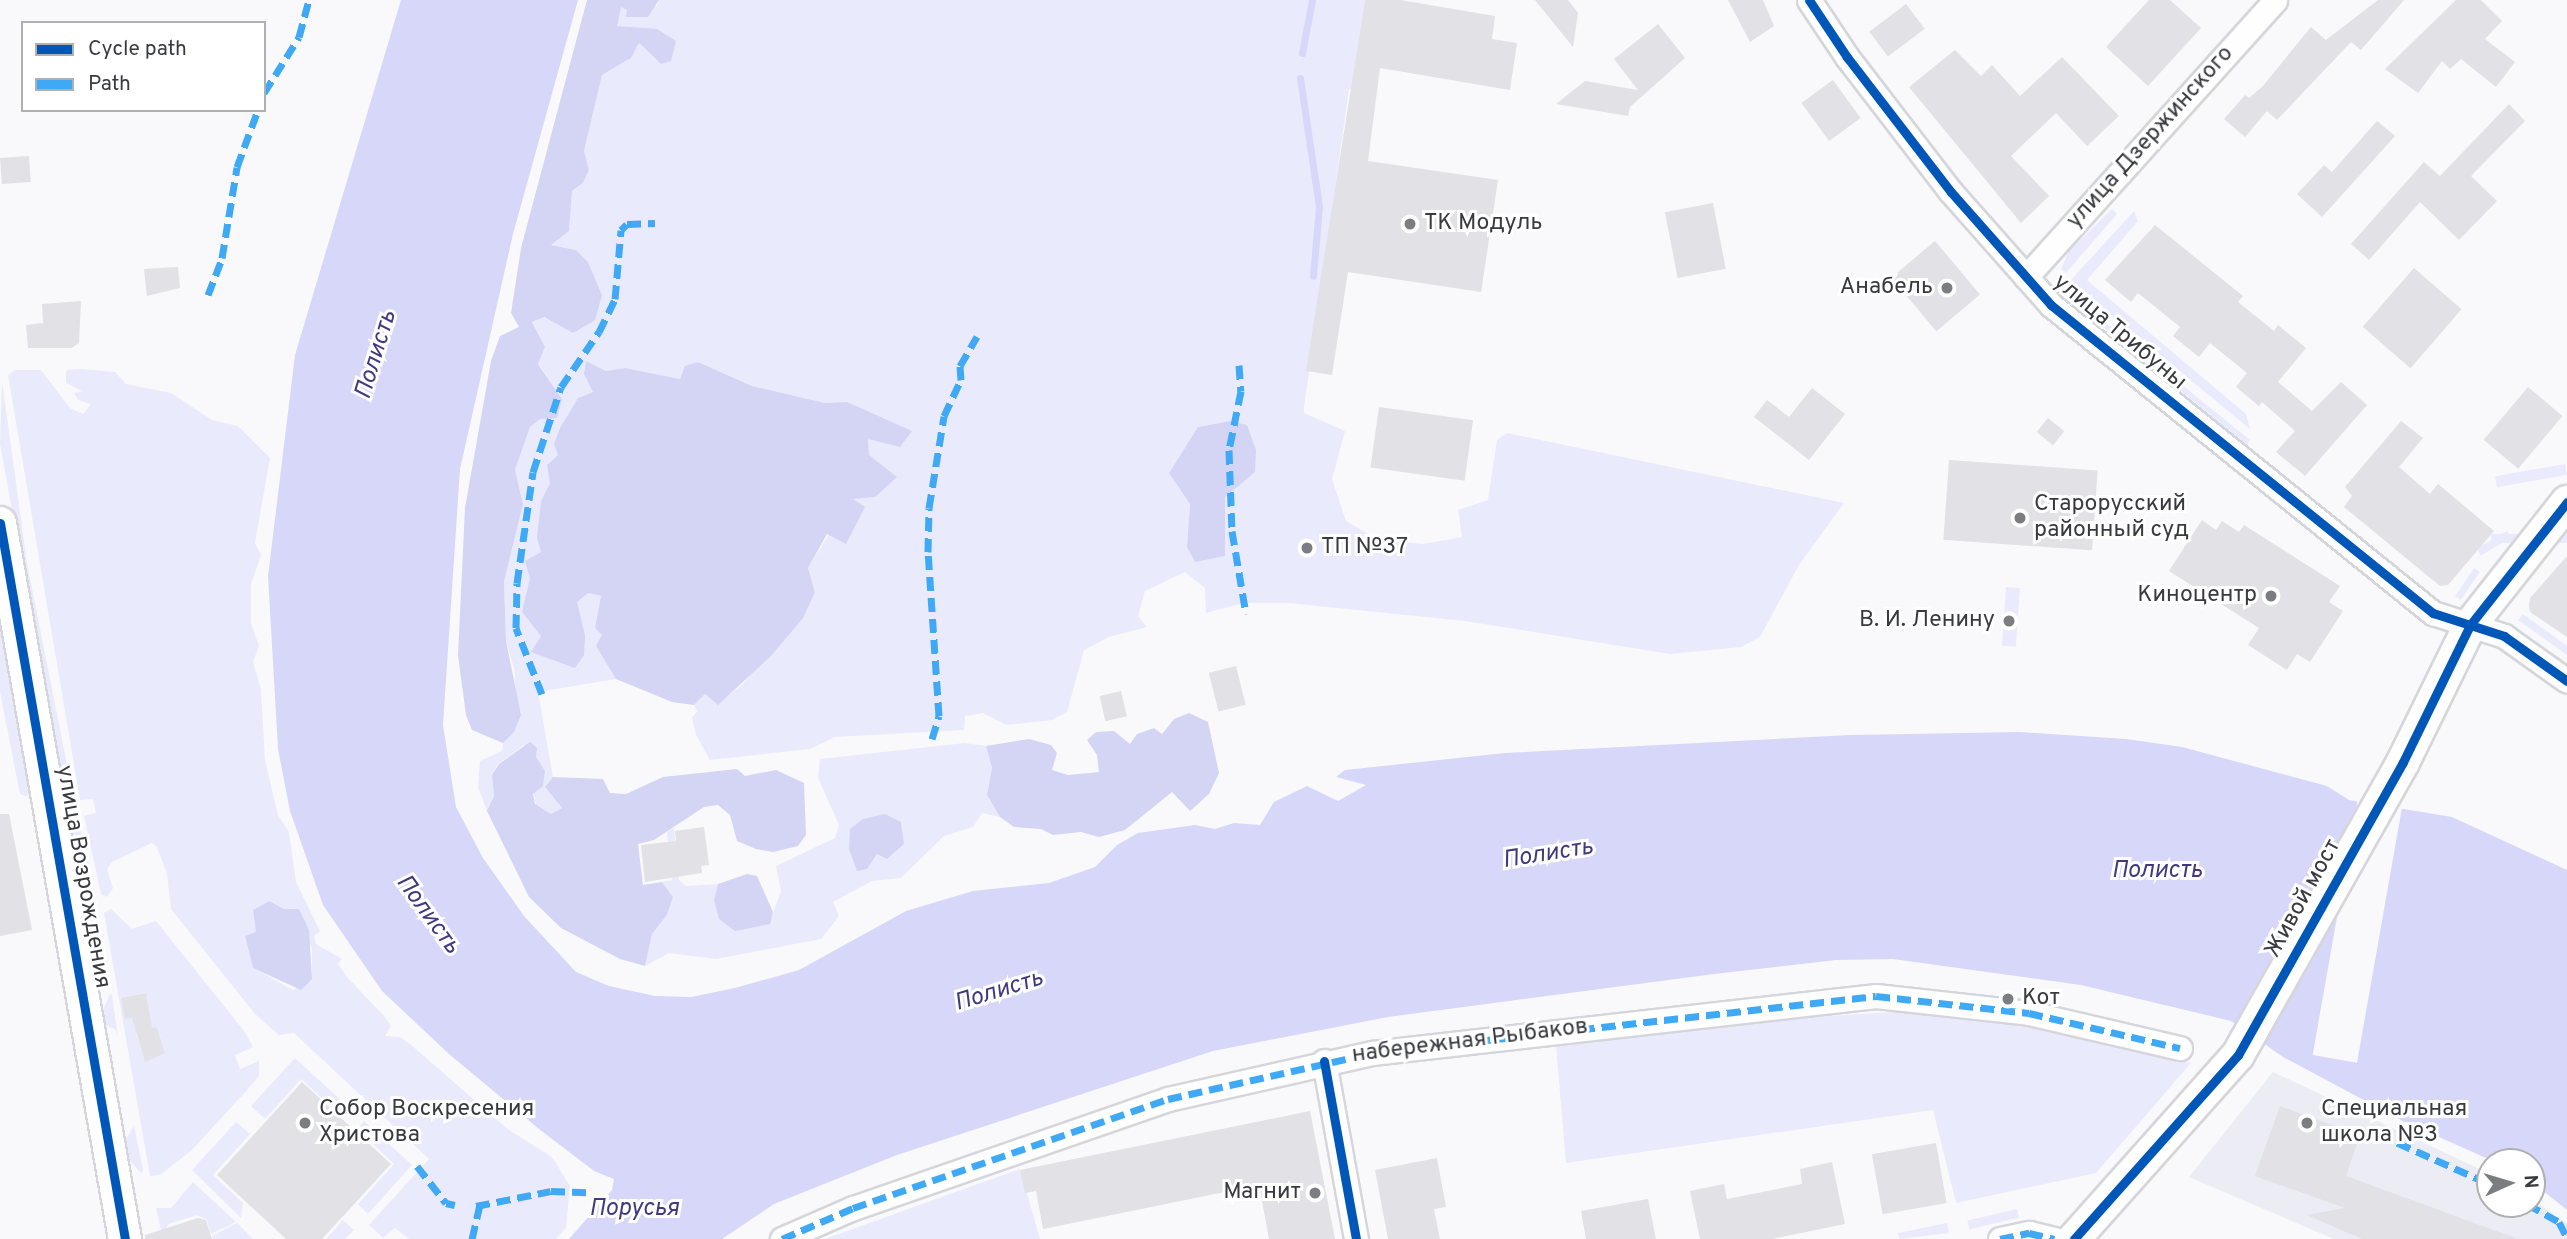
<!DOCTYPE html>
<html>
<head>
<meta charset="utf-8">
<style>
  body { margin:0 }
  #map { position:relative; width:2567px; height:1239px; overflow:hidden; background:#f9f9fb; font-family:Overpass,sans-serif }
  div>[style] { position:absolute }
  .built>* { inset:0; background:#ebecf4 }
  .green>* { inset:0; background:#eaeafd; transform-origin:0 0 }
  .forest>* { inset:0; background:#d4d4f5 }
  .water>* { inset:0; background:#d7d7fa }
  .pier>* { inset:0; background:#f9f9fb; transform-origin:0 0 }
  .stream>* { height:7px; margin:-3.5px; padding:0 3.5px; transform-origin:3.5px; border-radius:3.5px; background:#d7d7fa }
  .building>* { inset:0; background:#e1e1e6; transform-origin:0 0 }
  .roads { filter:drop-shadow(2px 0 #d5d6db) drop-shadow(-2px 0 #d5d6db) drop-shadow(0 2px #d5d6db) drop-shadow(0 -2px #d5d6db) }
  .street>* { height:23px; margin:-11.5px; padding:0 11.5px; transform-origin:11.5px; border-radius:11.5px; background:#fefefe }
  .secondary>* { height:32px; margin:-16px; padding:0 16px; transform-origin:16px; border-radius:16px; background:#fefefe }
  .quiet>* { height:7px; margin-top:-3.5px; transform-origin:0; background:repeating-linear-gradient(90deg,#3fa9f5 0 14px,transparent 0 21px) }
  .cycleway>* { height:9px; margin:-4.5px; padding:0 4.5px; transform-origin:4.5px; border-radius:4.5px; background:#0057b8 }
  .dots>* { width:19px; height:19px; translate:-50% -50%; box-sizing:border-box; border:4px solid #fff; border-radius:50% }
  span { translate:-50% -50%; white-space:nowrap; text-align:center; line-height:1.15; -webkit-text-stroke:6px #fff; paint-order:stroke }
  .street-label { font-size:23px; color:#393a40 }
  .poi-label { font-size:23px; color:#393a40 }
  .left { translate:0 -50%; text-align:left }
  .right { translate:-100% -50%; text-align:right }
  .water-label { font-size:24px; color:#40397e; font-style:italic }
  .legend { position:absolute; left:21px; top:21px; width:245px; height:91px; box-sizing:border-box; background:#fff; border:2px solid #b0b0b3; margin:0; padding:9px 12px; list-style:none; font-size:21px; color:#393a40 }
  .legend li { display:flex; align-items:center; gap:14px; height:35px }
  .legend b { width:35px; border:2px solid #b0b0b3 }
  .north { position:absolute; left:2476px; top:1148px; width:70px; height:70px; box-sizing:border-box; background:#fff; border:2px solid #b0b0b3; border-radius:50%; rotate:86deg; font-size:19px; font-weight:700; line-height:28px; text-align:center; color:#393a40 }
  .north::after { content:''; display:block; margin:auto; width:24px; height:32px; background:#7c7d81; clip-path:polygon(50% 0,100% 100%,50% 72%,0 100%) }
</style>
</head>
<body>
<div id="map">
  <div class="built">
    <div style="clip-path:polygon(2273px 1072px,2490px 1174px,2490px 1204px,2532px 1204px,2532px 1199px,2567px 1224px,2567px 1239px,2334px 1239px,2189px 1177px)"></div>
  </div>
  <div class="green">
    <div style="clip-path:polygon(evenodd,659px 0,1365px 0,1352px 82px,1377px 92px,1349px 89px,1304px 408px,1304px 413px,1345px 431px,1332px 479px,1346px 521px,1377px 539px,1423px 544px,1462px 537px,1458px 510px,1488px 500px,1497px 440px,1507px 433px,1844px 503px,1799px 565px,1760px 637px,1741px 647px,1670px 654px,1465px 621px,1288px 603px,1244px 603px,1206px 613px,1205px 588px,1185px 572px,1145px 591px,1138px 616px,1147px 627px,1109px 637px,1084px 650px,1067px 712px,1052px 720px,1006px 725px,983px 713px,965px 716px,964px 730px,835px 737px,810px 749px,710px 760px,696px 735px,692px 718px,697px 711px,694px 705px,705px 694px,718px 704px,744px 683px,815px 592px,808px 568px,851px 499px,869px 454px,868px 439px,847px 402px,825px 403px,752px 386px,698px 362px,680px 379px,625px 368px,606px 371px,587px 362px,593px 392px,578px 398px,560px 428px,558px 455px,547px 465px,551px 484px,541px 501px,541px 552px,522px 612px,541px 636px,532px 652px,585px 635px,576px 602px,588px 593px,601px 596px,595px 628px,603px 635px,616px 679px,538px 692px,553px 777px,545px 787px,562px 808px,551px 814px,536px 805px,524px 745px,498px 764px,492px 775px,494px 796px,487px 811px,478px 787px,480px 761px,502px 751px,503px 743px,514px 732px,515px 672px,506px 641px,504px 582px,523px 504px,515px 470px,530px 427px,562px 399px,538px 363px,545px 347px,532px 321px,543px 317px,574px 333px,602px 295px,588px 262px,576px 250px,551px 245px,569px 231px,572px 191px,583px 183px,589px 170px,584px 151px,602px 75px,631px 58px,639px 43px,660px 64px,636px 28px,617px 26px,615px 17px,621px 7px,657px 6px,659px 0,1230px 421px,1225px 497px,1224px 556px,1187px 547px,1190px 504px,1169px 473px,1198px 427px,1230px 421px)"></div>
    <div style="clip-path:polygon(2112px 209px,2117px 214px,2066px 273px,2061px 269px,2069px 251px)"></div>
    <div style="clip-path:polygon(2134px 211px,2138px 221px,2087px 280px,2246px 414px,2250px 429px,2070px 281px)"></div>
    <div style="clip-path:polygon(2065px 290px,2250px 440px,2247px 445px,2062px 293px)"></div>
    <div style="clip-path:polygon(evenodd,81px 369px,115px 372px,126px 384px,171px 393px,212px 420px,238px 426px,270px 458px,255px 543px,261px 555px,251px 584px,251px 623px,259px 646px,253px 662px,261px 689px,265px 760px,278px 815px,289px 832px,296px 882px,320px 931px,314px 936px,316px 944px,342px 959px,338px 964px,347px 977px,384px 1016px,391px 1026px,385px 1036px,400px 1037px,410px 1044px,509px 1130px,552px 1157px,570px 1186px,566px 1228px,556px 1239px,409px 1239px,395px 1228px,383px 1238px,369px 1225px,429px 1159px,294px 1033px,279px 1035px,255px 1014px,171px 909px,167px 874px,157px 847px,152px 843px,112px 862px,107px 869px,113px 888px,107px 897px,101px 894px,84px 816px,96px 813px,93px 799px,80px 800px,8px 375px,15px 370px,41px 370px,70px 408px,83px 414px,91px 404px,78px 400px,74px 393px,82px 391px,66px 383px,66px 370px,81px 369px,269px 901px,284px 909px,312px 948px,312px 979px,293px 990px,253px 968px,245px 937px,257px 932px,253px 910px,269px 901px)"></div>
    <div style="clip-path:polygon(2px 381px,27px 563px,74px 800px,65px 802px,0 444px)"></div>
    <div style="left:2565px;top:464px;width:11px;height:71px;rotate:80deg"></div>
    <div style="left:2507px;top:531px;width:8px;height:35px;rotate:60deg"></div>
    <div style="left:2567px;top:534px;width:9px;height:76px;rotate:90deg"></div>
    <div style="left:2474px;top:568px;width:7px;height:34px;rotate:34deg"></div>
    <div style="left:2006px;top:587px;width:14px;height:59px;rotate:4deg"></div>
    <div style="clip-path:polygon(2523px 614px,2567px 646px,2567px 655px,2518px 620px)"></div>
    <div style="clip-path:polygon(0 625px,32px 794px,25px 796px,20px 794px,0 692px)"></div>
    <div style="clip-path:polygon(965px 743px,986px 746px,992px 768px,987px 795px,1000px 817px,982px 813px,973px 827px,944px 836px,901px 878px,872px 881px,833px 902px,839px 916px,821px 939px,716px 959px,669px 953px,645px 966px,652px 934px,667px 915px,673px 897px,662px 882px,672px 880px,667px 832px,674px 828px,679px 880px,686px 886px,718px 884px,714px 900px,769px 924px,781px 891px,776px 866px,835px 838px,839px 825px,818px 778px,820px 759px)"></div>
    <div style="clip-path:polygon(79px 823px,90px 869px,88px 872px,76px 864px,70px 827px)"></div>
    <div style="clip-path:polygon(evenodd,111px 909px,132px 929px,156px 921px,245px 1032px,253px 1047px,235px 1055px,240px 1069px,259px 1061px,259px 1076px,247px 1090px,192px 1150px,160px 1175px,150px 1176px,104px 913px,111px 909px,146px 993px,149px 1015px,121px 998px,146px 993px,111px 909px,157px 1027px,165px 1052px,144px 1059px,136px 1033px,157px 1027px)"></div>
    <div style="clip-path:polygon(110px 994px,112px 995px,118px 1037px,116px 1030px,104px 1024px,102px 1012px)"></div>
    <div style="clip-path:polygon(1926px 1010px,2084px 1036px,2191px 1063px,2096px 1173px,1956px 1203px,1933px 1110px,1566px 1163px,1556px 1046px,1794px 1018px)"></div>
    <div style="clip-path:polygon(295px 1058px,346px 1105px,339px 1114px,301px 1079px,265px 1119px,251px 1106px)"></div>
    <div style="clip-path:polygon(364px 1121px,412px 1165px,368px 1214px,358px 1204px,394px 1164px,357px 1129px)"></div>
    <div style="clip-path:polygon(236px 1122px,250px 1134px,213px 1175px,243px 1203px,241px 1218px,192px 1170px)"></div>
    <div style="clip-path:polygon(134px 1126px,143px 1169px,142px 1174px,128px 1159px,125px 1141px)"></div>
    <div style="clip-path:polygon(1020px 1169px,1040px 1239px,825px 1239px,958px 1191px)"></div>
    <div style="clip-path:polygon(193px 1182px,236px 1222px,211px 1234px,207px 1220px,197px 1215px,168px 1224px,163px 1239px,156px 1208px,171px 1208px)"></div>
    <div style="left:2017px;top:1209px;width:9px;height:51px;rotate:77deg"></div>
    <div style="clip-path:polygon(343px 1220px,354px 1230px,345px 1239px,326px 1239px)"></div>
    <div style="clip-path:polygon(237px 1223px,253px 1239px,213px 1239px,212px 1236px)"></div>
    <div style="clip-path:polygon(1947px 1223px,1949px 1233px,1899px 1239px,1898px 1233px)"></div>
  </div>
  <div class="forest">
    <div style="clip-path:polygon(587px 0,659px 0,648px 17px,626px 17px,627px 10px,621px 7px,617px 26px,657px 29px,676px 41px,671px 61px,661px 64px,639px 43px,631px 58px,602px 75px,584px 151px,589px 170px,583px 183px,572px 191px,569px 231px,551px 245px,576px 250px,588px 262px,602px 295px,595px 320px,573px 333px,544px 317px,532px 322px,545px 347px,538px 364px,562px 399px,557px 418px,540px 419px,530px 427px,515px 470px,523px 504px,504px 582px,506px 641px,521px 715px,514px 732px,503px 743px,472px 730px,466px 715px,458px 655px,465px 508px,491px 361px,500px 336px,519px 327px,511px 313px,521px 248px)"></div>
    <div style="clip-path:polygon(586px 361px,606px 371px,625px 368px,680px 379px,685px 366px,698px 362px,752px 386px,825px 403px,847px 402px,912px 431px,900px 447px,868px 439px,869px 455px,897px 477px,875px 497px,853px 499px,865px 507px,846px 544px,827px 534px,808px 568px,815px 592px,803px 618px,771px 656px,718px 705px,705px 694px,694px 705px,672px 702px,616px 679px,596px 646px,602px 635px,595px 628px,601px 596px,588px 593px,577px 602px,585px 635px,584px 655px,575px 668px,531px 652px,541px 636px,522px 612px,530px 578px,525px 561px,541px 552px,537px 538px,541px 501px,550px 483px,547px 465px,558px 455px,554px 444px,560px 428px,578px 398px,593px 392px,584px 374px)"></div>
    <div style="clip-path:polygon(1230px 421px,1247px 425px,1256px 450px,1255px 472px,1225px 497px,1225px 556px,1195px 562px,1187px 547px,1190px 504px,1169px 473px,1198px 427px)"></div>
    <div style="clip-path:polygon(1189px 713px,1208px 722px,1219px 773px,1209px 794px,1190px 811px,1172px 792px,1125px 830px,1099px 837px,1081px 832px,1053px 835px,1041px 829px,1014px 827px,1000px 817px,987px 795px,992px 768px,986px 746px,1029px 739px,1051px 745px,1057px 753px,1052px 770px,1068px 775px,1099px 772px,1097px 755px,1087px 740px,1096px 732px,1114px 731px,1130px 744px,1137px 734px,1154px 728px,1162px 734px,1174px 719px)"></div>
    <div style="clip-path:polygon(530px 742px,537px 748px,536px 757px,545px 771px,543px 786px,533px 794px,535px 804px,551px 814px,562px 808px,545px 787px,553px 777px,603px 779px,610px 793px,626px 794px,663px 777px,737px 769px,745px 776px,776px 770px,804px 783px,806px 835px,798px 846px,773px 852px,756px 849px,737px 841px,730px 815px,718px 805px,704px 807px,654px 840px,638px 844px,643px 885px,662px 882px,673px 897px,667px 915px,652px 934px,645px 966px,620px 959px,561px 928px,529px 897px,487px 811px,494px 796px,492px 775px,499px 764px)"></div>
    <div style="clip-path:polygon(885px 814px,901px 822px,904px 844px,887px 859px,877px 854px,867px 869px,857px 871px,849px 849px,850px 829px,863px 819px)"></div>
    <div style="clip-path:polygon(747px 874px,757px 876px,773px 912px,770px 924px,735px 931px,719px 919px,714px 900px,718px 884px)"></div>
    <div style="clip-path:polygon(269px 901px,284px 909px,299px 909px,309px 930px,312px 979px,301px 990px,253px 968px,245px 936px,256px 932px,253px 910px)"></div>
  </div>
  <div class="water">
    <div style="clip-path:polygon(401px 0,578px 0,513px 234px,460px 469px,443px 725px,456px 807px,483px 858px,524px 916px,576px 972px,609px 986px,655px 996px,691px 997px,735px 988px,799px 970px,906px 911px,973px 891px,1049px 883px,1095px 867px,1117px 845px,1138px 833px,1195px 825px,1215px 829px,1234px 823px,1260px 825px,1274px 802px,1307px 786px,1338px 801px,1366px 785px,1336px 777px,1345px 770px,1505px 753px,1850px 735px,2019px 732px,2126px 739px,2182px 747px,2327px 786px,2349px 800px,2452px 817px,2567px 870px,2567px 1210px,2532px 1182px,2532px 1162px,2495px 1162px,2403px 1121px,2283px 1057px,2231px 1021px,2081px 985px,1893px 959px,1836px 960px,1714px 974px,1388px 1017px,1213px 1051px,897px 1155px,774px 1204px,722px 1239px,569px 1239px,612px 1190px,614px 1179px,594px 1171px,539px 1129px,449px 1054px,382px 991px,323px 905px,290px 811px,278px 749px,268px 576px,295px 355px)"></div>
  </div>
  <div class="pier">
    <div style="left:2358px;top:798px;width:45px;height:261px;rotate:10deg"></div>
  </div>
  <div class="stream">
    <div style="left:1302px;top:53px;width:54px;rotate:-79.3deg"></div>
    <div style="left:1300px;top:78px;width:129px;rotate:81.6deg"></div>
    <div style="left:1319px;top:206px;width:70px;rotate:94.9deg"></div>
  </div>
  <div class="building">
    <div style="clip-path:polygon(1365px 0,1400px 0,1495px 16px,1492px 39px,1517px 43px,1510px 90px,1380px 68px,1368px 161px,1498px 180px,1481px 292px,1348px 272px,1332px 375px,1306px 371px)"></div>
    <div style="clip-path:polygon(1535px 0,1568px 0,1578px 13px,1573px 47px)"></div>
    <div style="clip-path:polygon(1728px 0,1763px 0,1774px 26px,1750px 42px)"></div>
    <div style="clip-path:polygon(2149px 0,2170px 0,2201px 28px,2148px 86px,2106px 47px)"></div>
    <div style="clip-path:polygon(2378px 0,2404px 0,2361px 50px,2351px 42px,2277px 120px,2267px 111px,2245px 137px,2224px 119px,2245px 95px,2249px 98px,2262px 87px,2311px 27px,2326px 40px)"></div>
    <div style="clip-path:polygon(2456px 0,2481px 0,2502px 21px,2485px 39px,2515px 62px,2496px 87px,2461px 59px,2450px 69px,2442px 61px,2418px 93px,2385px 69px)"></div>
    <div style="left:1906px;top:4px;width:31px;height:46px;rotate:53deg"></div>
    <div style="clip-path:polygon(1658px 24px,1685px 58px,1630px 107px,1628px 116px,1556px 104px,1585px 81px,1638px 90px,1614px 59px)"></div>
    <div style="clip-path:polygon(1955px 50px,1981px 76px,1992px 65px,2020px 96px,2062px 57px,2119px 116px,2087px 146px,2056px 113px,2011px 156px,2049px 196px,2021px 223px,1909px 87px)"></div>
    <div style="left:1833px;top:80px;width:47px;height:39px;rotate:54deg"></div>
    <div style="clip-path:polygon(2509px 104px,2525px 121px,2471px 176px,2497px 201px,2459px 240px,2420px 202px,2369px 260px,2351px 244px,2424px 162px,2440px 176px)"></div>
    <div style="clip-path:polygon(2377px 121px,2395px 136px,2322px 217px,2297px 194px,2324px 165px,2332px 172px)"></div>
    <div style="left:29px;top:156px;width:26px;height:29px;rotate:86deg"></div>
    <div style="left:1713px;top:203px;width:67px;height:49px;rotate:79deg"></div>
    <div style="clip-path:polygon(2155px 225px,2243px 296px,2238px 302px,2274px 331px,2278px 325px,2306px 348px,2278px 382px,2312px 411px,2341px 382px,2367px 405px,2305px 476px,2276px 452px,2295px 431px,2262px 402px,2259px 406px,2236px 387px,2247px 373px,2210px 343px,2199px 357px,2173px 336px,2180px 327px,2138px 293px,2131px 302px,2105px 280px)"></div>
    <div style="left:1935px;top:241px;width:70px;height:57px;rotate:50deg"></div>
    <div style="clip-path:polygon(178px 267px,180px 288px,147px 296px,144px 269px)"></div>
    <div style="left:2414px;top:268px;width:63px;height:78px;rotate:41deg"></div>
    <div style="clip-path:polygon(81px 301px,79px 343px,72px 348px,28px 348px,26px 325px,43px 323px,42px 304px)"></div>
    <div style="left:2528px;top:387px;width:45px;height:69px;rotate:40deg"></div>
    <div style="clip-path:polygon(1812px 388px,1845px 414px,1809px 460px,1754px 417px,1767px 400px,1789px 417px)"></div>
    <div style="left:1379px;top:407px;width:95px;height:61px;rotate:8deg"></div>
    <div style="left:2048px;top:418px;width:21px;height:18px;rotate:39deg"></div>
    <div style="clip-path:polygon(2401px 421px,2423px 438px,2399px 467px,2430px 494px,2438px 484px,2494px 531px,2448px 585px,2440px 586px,2344px 507px,2352px 496px,2345px 487px)"></div>
    <div style="left:1949px;top:460px;width:149px;height:80px;rotate:4deg"></div>
    <div style="clip-path:polygon(2202px 520px,2216px 530px,2222px 521px,2239px 532px,2244px 525px,2340px 586px,2329px 602px,2343px 611px,2310px 662px,2297px 654px,2287px 670px,2248px 645px,2259px 628px,2169px 571px)"></div>
    <div style="clip-path:polygon(2567px 556px,2567px 637px,2530px 612px,2529px 606px,2530px 598px)"></div>
    <div style="left:1236px;top:666px;width:40px;height:28px;rotate:76deg"></div>
    <div style="left:1121px;top:691px;width:26px;height:22px;rotate:77deg"></div>
    <div style="clip-path:polygon(0 814px,9px 814px,32px 930px,0 936px)"></div>
    <div style="clip-path:polygon(704px 827px,709px 865px,701px 866px,702px 873px,645px 882px,641px 845px,676px 841px,675px 831px)"></div>
    <div style="clip-path:polygon(146px 993px,152px 1028px,157px 1027px,165px 1053px,145px 1062px,132px 1018px,125px 1019px,121px 998px)"></div>
    <div style="clip-path:polygon(302px 1082px,391px 1164px,322px 1239px,286px 1239px,217px 1175px)"></div>
    <div style="clip-path:polygon(2280px 1106px,2360px 1135px,2346px 1176px,2518px 1239px,2362px 1239px,2307px 1215px,2345px 1208px,2255px 1176px)"></div>
    <div style="clip-path:polygon(1310px 1111px,1335px 1239px,1269px 1239px,1259px 1185px,1043px 1229px,1036px 1191px,1025px 1193px,1020px 1170px)"></div>
    <div style="left:1936px;top:1143px;width:61px;height:65px;rotate:80deg"></div>
    <div style="clip-path:polygon(1437px 1158px,1446px 1207px,1434px 1209px,1440px 1239px,1388px 1239px,1375px 1170px)"></div>
    <div style="clip-path:polygon(1832px 1162px,1845px 1224px,1772px 1239px,1700px 1239px,1690px 1191px,1724px 1184px,1727px 1199px,1802px 1184px,1800px 1169px)"></div>
    <div style="clip-path:polygon(1648px 1199px,1656px 1239px,1586px 1239px,1581px 1211px)"></div>
    <div style="clip-path:polygon(198px 1218px,206px 1220px,212px 1239px,145px 1239px,145px 1235px)"></div>
  </div>
  <div class="roads">
    <div class="street">
      <div style="left:1809px;top:0;width:69px;rotate:56.3deg"></div>
      <div style="left:1847px;top:57px;width:170px;rotate:52.4deg"></div>
      <div style="left:1951px;top:192px;width:151px;rotate:48.5deg"></div>
      <div style="left:2051px;top:305px;width:491px;rotate:38.9deg"></div>
      <div style="left:2433px;top:613px;width:75px;rotate:17.9deg"></div>
      <div style="left:2504px;top:636px;width:77px;rotate:35.5deg"></div>
      <div style="left:2026px;top:277px;width:372px;rotate:-48deg"></div>
      <div style="left:1324px;top:1061px;width:181px;rotate:79.8deg"></div>
      <div style="left:782px;top:1239px;width:77px;rotate:-23.6deg"></div>
      <div style="left:853px;top:1208px;width:333px;rotate:-19.1deg"></div>
      <div style="left:1168px;top:1099px;width:209px;rotate:-12.7deg"></div>
      <div style="left:1372px;top:1053px;width:507px;rotate:-6.45deg"></div>
      <div style="left:1876px;top:996px;width:154px;rotate:6.3deg"></div>
      <div style="left:2029px;top:1013px;width:155px;rotate:13.1deg"></div>
      <div style="left:2000px;top:1239px;width:30px;rotate:-12deg"></div>
      <div style="left:2029px;top:1233px;width:26px;rotate:13deg"></div>
    </div>
    <div class="secondary">
      <div style="left:0;top:523px;width:727px;rotate:80.1deg"></div>
      <div style="left:2074px;top:1239px;width:246px;rotate:-48.3deg"></div>
      <div style="left:2238px;top:1055px;width:336px;rotate:-60.6deg"></div>
      <div style="left:2403px;top:762px;width:153px;rotate:-63.9deg"></div>
      <div style="left:2470px;top:625px;width:157px;rotate:-51.7deg"></div>
    </div>
  </div>
  <div class="quiet">
    <div style="left:264px;top:93px;width:66px;rotate:-58deg"></div>
    <div style="left:299px;top:37px;width:38px;rotate:-75deg"></div>
    <div style="left:208px;top:295px;width:40px;rotate:-69deg"></div>
    <div style="left:222px;top:258px;width:92px;rotate:-80.6deg"></div>
    <div style="left:237px;top:167px;width:61px;rotate:-69.8deg"></div>
    <div style="left:1239px;top:365px;width:26px;rotate:86deg"></div>
    <div style="left:1241px;top:391px;width:60px;rotate:101.5deg"></div>
    <div style="left:1229px;top:450px;width:81px;rotate:87.9deg"></div>
    <div style="left:1232px;top:531px;width:84px;rotate:80.4deg"></div>
    <div style="left:542px;top:694px;width:71px;rotate:-111.5deg"></div>
    <div style="left:516px;top:628px;width:45px;rotate:-88.7deg"></div>
    <div style="left:517px;top:583px;width:112px;rotate:-81.8deg"></div>
    <div style="left:533px;top:472px;width:89px;rotate:-71.8deg"></div>
    <div style="left:561px;top:387px;width:67px;rotate:-55.4deg"></div>
    <div style="left:599px;top:332px;width:37px;rotate:-64deg"></div>
    <div style="left:615px;top:299px;width:69px;rotate:-85deg"></div>
    <div style="left:621px;top:230px;width:8px;rotate:-45deg"></div>
    <div style="left:627px;top:224px;width:28px;rotate:-2deg"></div>
    <div style="left:932px;top:739px;width:24px;rotate:-73deg"></div>
    <div style="left:939px;top:716px;width:164px;rotate:-93.8deg"></div>
    <div style="left:928px;top:552px;width:44px;rotate:-88.7deg"></div>
    <div style="left:929px;top:508px;width:93px;rotate:-80.7deg"></div>
    <div style="left:944px;top:416px;width:40px;rotate:-65deg"></div>
    <div style="left:961px;top:380px;width:14px;rotate:-94deg"></div>
    <div style="left:960px;top:366px;width:34px;rotate:-60deg"></div>
    <div style="left:2378px;top:1134px;width:123px;rotate:24.1deg"></div>
    <div style="left:417px;top:1166px;width:47px;rotate:51.9deg"></div>
    <div style="left:446px;top:1203px;width:9px;rotate:13deg"></div>
    <div style="left:2527px;top:1204px;width:37px;rotate:29deg"></div>
    <div style="left:2559px;top:1222px;width:18px;rotate:63deg"></div>
    <div style="left:476px;top:1206px;width:76px;rotate:-11.3deg"></div>
    <div style="left:551px;top:1191px;width:36px;rotate:2deg"></div>
    <div style="left:472px;top:1239px;width:35px;rotate:-77deg"></div>
    <div style="left:782px;top:1239px;width:77px;rotate:-23.6deg"></div>
    <div style="left:853px;top:1208px;width:333px;rotate:-19.1deg"></div>
    <div style="left:1168px;top:1099px;width:209px;rotate:-12.7deg"></div>
    <div style="left:1372px;top:1053px;width:507px;rotate:-6.45deg"></div>
    <div style="left:1876px;top:996px;width:154px;rotate:6.3deg"></div>
    <div style="left:2029px;top:1013px;width:155px;rotate:13.1deg"></div>
    <div style="left:2000px;top:1239px;width:30px;rotate:-12deg"></div>
    <div style="left:2029px;top:1233px;width:26px;rotate:13deg"></div>
  </div>
  <div class="cycleway">
    <div style="left:1809px;top:0;width:69px;rotate:56.3deg"></div>
    <div style="left:1847px;top:57px;width:170px;rotate:52.4deg"></div>
    <div style="left:1951px;top:192px;width:151px;rotate:48.5deg"></div>
    <div style="left:2051px;top:305px;width:491px;rotate:38.9deg"></div>
    <div style="left:2433px;top:613px;width:75px;rotate:17.9deg"></div>
    <div style="left:2504px;top:636px;width:77px;rotate:35.5deg"></div>
    <div style="left:0;top:523px;width:727px;rotate:80.1deg"></div>
    <div style="left:1324px;top:1061px;width:181px;rotate:79.8deg"></div>
    <div style="left:2074px;top:1239px;width:246px;rotate:-48.3deg"></div>
    <div style="left:2238px;top:1055px;width:336px;rotate:-60.6deg"></div>
    <div style="left:2403px;top:762px;width:153px;rotate:-63.9deg"></div>
    <div style="left:2470px;top:625px;width:157px;rotate:-51.7deg"></div>
  </div>
  <div class="dots">
    <div style="left:1410px;top:224px;background:#7c7d81"></div>
    <div style="left:1947px;top:288px;background:#7c7d81"></div>
    <div style="left:2020px;top:518px;background:#7c7d81"></div>
    <div style="left:1307px;top:548px;background:#7c7d81"></div>
    <div style="left:2271px;top:596px;background:#7c7d81"></div>
    <div style="left:2009px;top:621px;background:#7c7d81"></div>
    <div style="left:2008px;top:999px;background:#7c7d81"></div>
    <div style="left:305px;top:1123px;background:#7c7d81"></div>
    <div style="left:2307px;top:1123px;background:#7c7d81"></div>
    <div style="left:1315px;top:1193px;background:#7c7d81"></div>
  </div>
  <div class="street-label">
    <span style="left:2151px;top:138px;rotate:-48deg">улица Дзержинского</span>
    <span style="left:2119px;top:333px;rotate:40deg">улица Трибуны</span>
    <span style="left:82px;top:877px;rotate:80deg">улица Возрождения</span>
    <span style="left:2304px;top:899px;rotate:-61deg">Живой мост</span>
    <span style="left:1470px;top:1042px;rotate:-7deg">набережная Рыбаков</span>
  </div>
  <div class="poi-label">
    <span class="left" style="left:1424px;top:224px">ТК Модуль</span>
    <span class="right" style="left:1933px;top:288px">Анабель</span>
    <span class="left" style="left:2034px;top:518px">Старорусский<br>районный суд</span>
    <span class="left" style="left:1321px;top:548px">ТП №37</span>
    <span class="right" style="left:2257px;top:596px">Киноцентр</span>
    <span class="right" style="left:1995px;top:621px">В. И. Ленину</span>
    <span class="left" style="left:2022px;top:999px">Кот</span>
    <span class="left" style="left:319px;top:1123px">Собор Воскресения<br>Христова</span>
    <span class="left" style="left:2321px;top:1123px">Специальная<br>школа №3</span>
    <span class="right" style="left:1301px;top:1193px">Магнит</span>
  </div>
  <div class="water-label">
    <span style="left:377px;top:355px;rotate:-73deg">Полисть</span>
    <span style="left:1548px;top:855px;rotate:-9deg">Полисть</span>
    <span style="left:2157px;top:872px">Полисть</span>
    <span style="left:427px;top:915px;rotate:54deg">Полисть</span>
    <span style="left:999px;top:992px;rotate:-17deg">Полисть</span>
    <span style="left:634px;top:1210px">Порусья</span>
  </div>
  <ul class="legend">
  <li><b style="height:9px;background:#0057b8"></b>Cycle path</li>
  <li><b style="height:9px;background:#3fa9f5"></b>Path</li>
  </ul>
  <div class="north">N</div>
</div>
</body>
</html>
